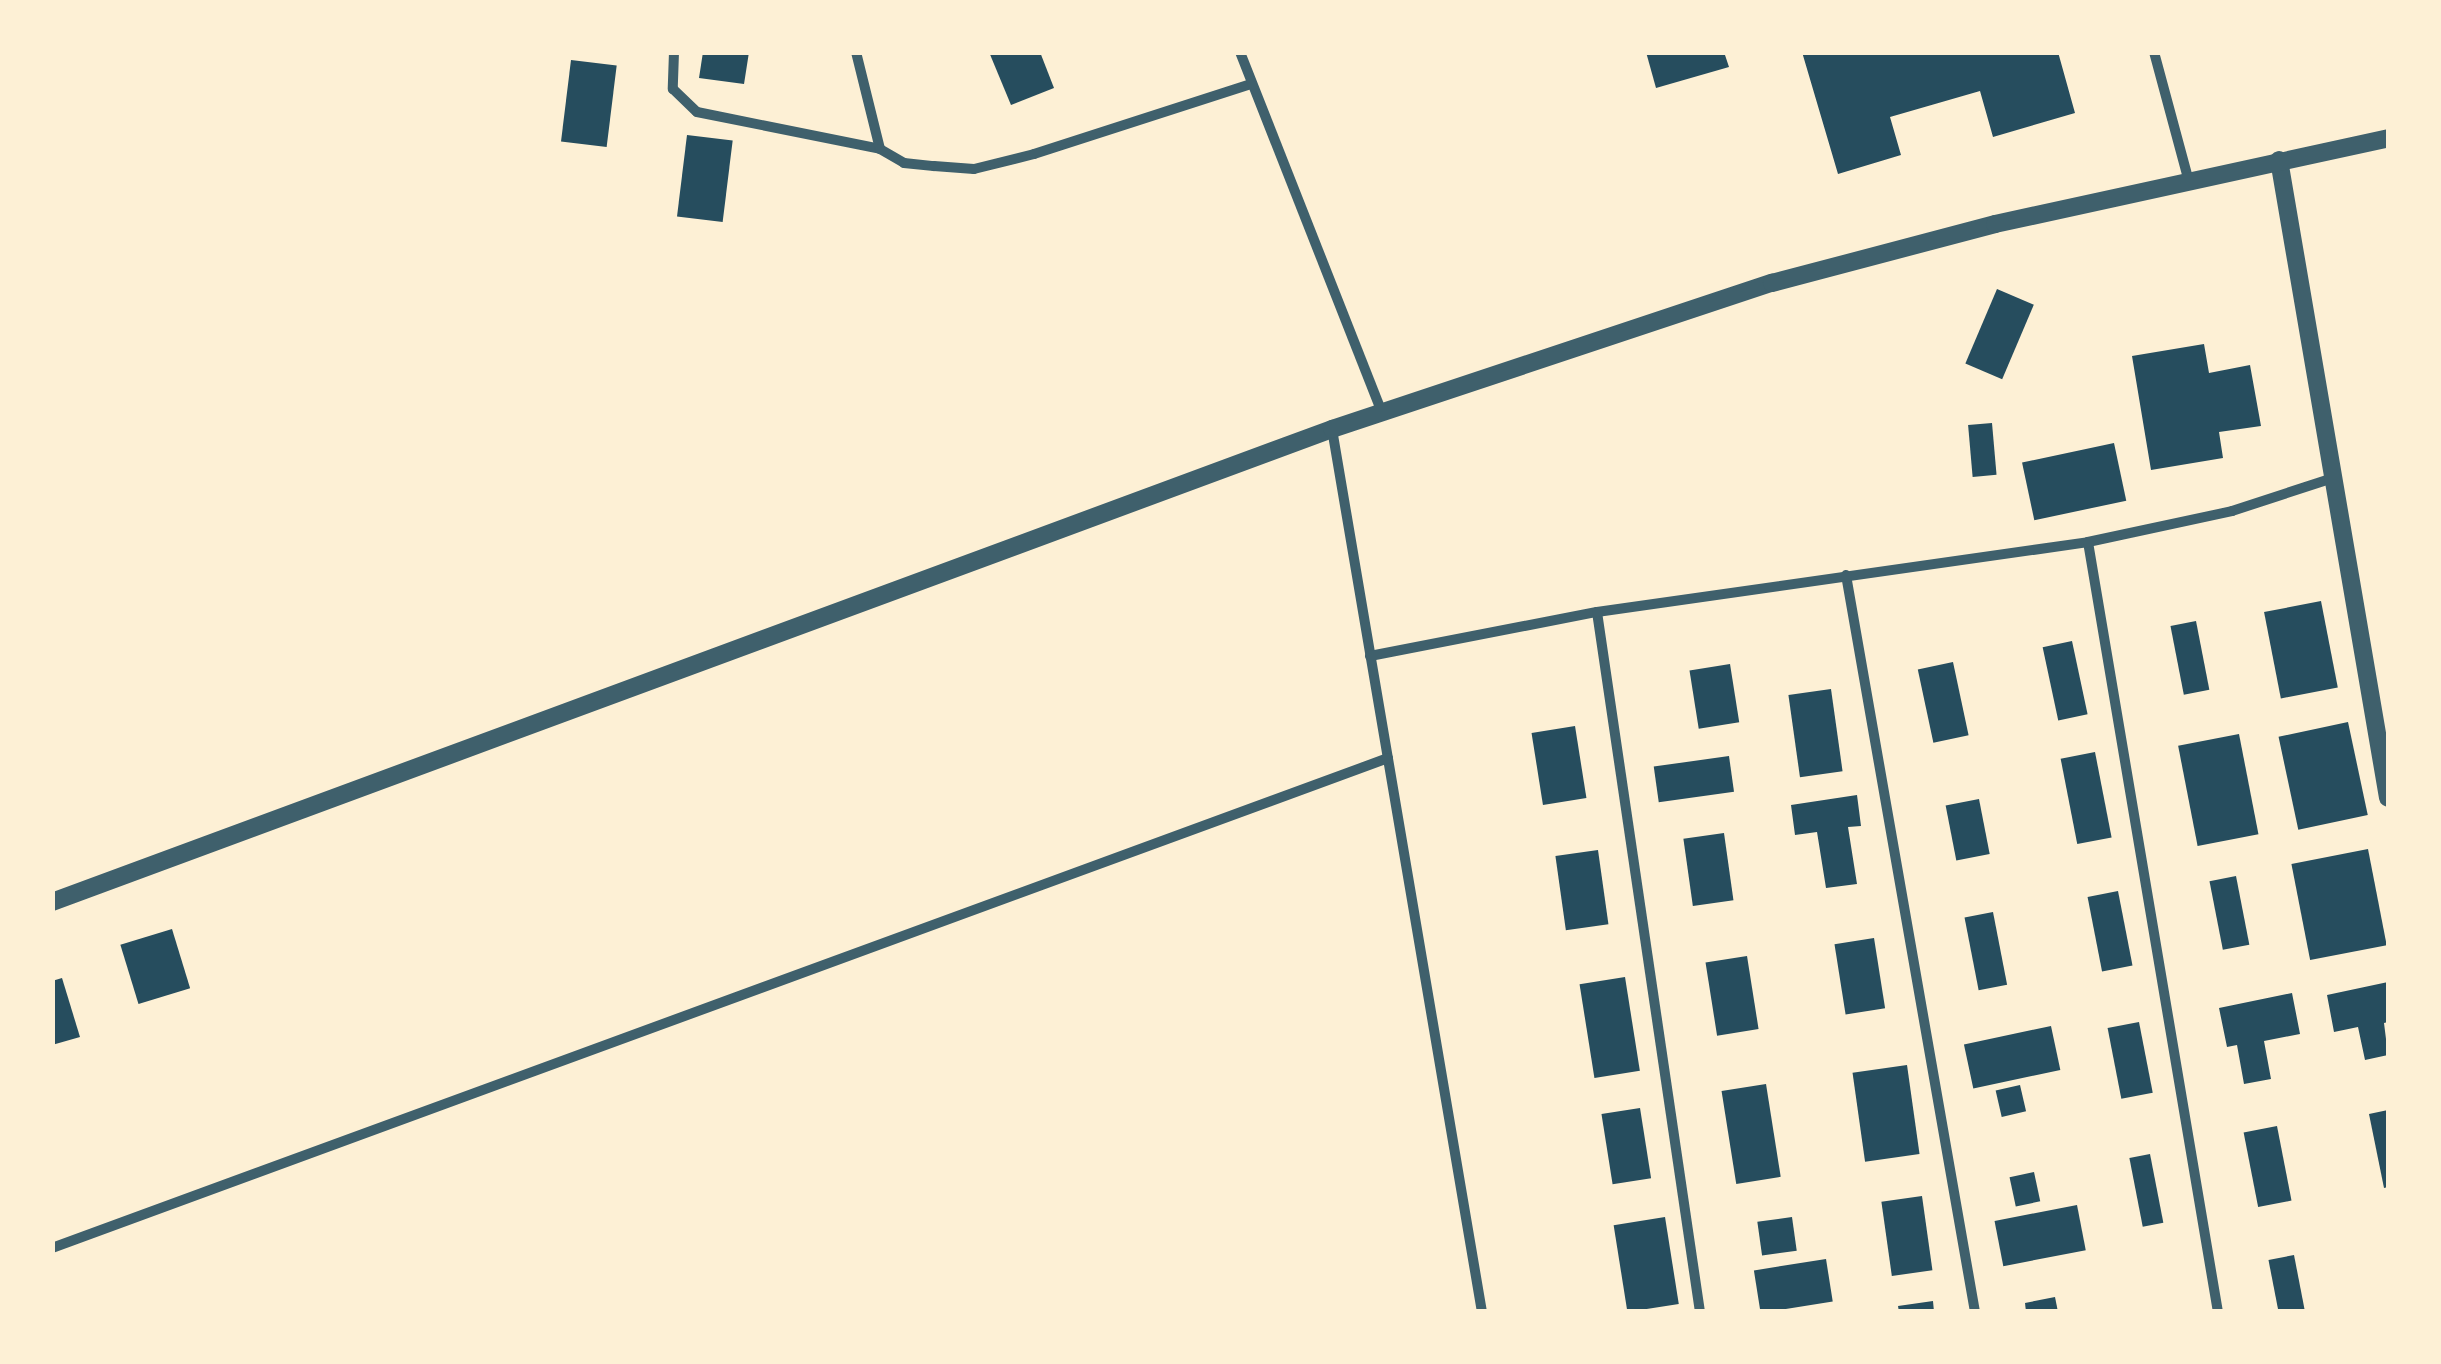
<!DOCTYPE html>
<html>
<head>
<meta charset="utf-8">
<style>
  body { margin:0 }
  #map { position:relative; width:2441px; height:1364px; overflow:hidden; background:#fdf0d5; font-family:"Sofia Sans Condensed",sans-serif }
  div>[style] { position:absolute }
  .building>* { inset:0; background:#264d5e; transform-origin:0 0 }
  .minor>* { height:10px; margin:-5px; padding:0 5px; transform-origin:5px; border-radius:5px; background:#3f606c }
  .tertiary>* { height:18px; margin:-9px; padding:0 9px; transform-origin:9px; border-radius:9px; background:#3f606c }
  span { translate:-50% -50%; white-space:nowrap; text-align:center; line-height:1.15; -webkit-text-stroke:8px #fdf0d5; paint-order:stroke }
  .frame { position:absolute; inset:0; border:55px solid #fdf0d5; pointer-events:none }
</style>
</head>
<body>
<div id="map">
  <div class="building">
    <div style="clip-path:polygon(703px 52px,749px 52px,744px 84px,699px 78px)"></div>
    <div style="clip-path:polygon(989px 52px,1040px 52px,1054px 88px,1011px 105px)"></div>
    <div style="clip-path:polygon(1646px 52px,1724px 52px,1729px 67px,1656px 88px)"></div>
    <div style="clip-path:polygon(1802px 52px,2058px 52px,2075px 113px,1993px 137px,1980px 91px,1890px 117px,1901px 155px,1838px 174px)"></div>
    <div style="left:571px;top:60px;width:46px;height:82px;rotate:7deg"></div>
    <div style="left:687px;top:135px;width:46px;height:82px;rotate:7deg"></div>
    <div style="left:1997px;top:289px;width:40px;height:81px;rotate:23deg"></div>
    <div style="clip-path:polygon(2204px 344px,2209px 373px,2250px 365px,2261px 426px,2219px 432px,2223px 458px,2151px 470px,2132px 356px)"></div>
    <div style="left:1992px;top:423px;width:52px;height:24px;rotate:85deg"></div>
    <div style="left:2114px;top:443px;width:59px;height:94px;rotate:78deg"></div>
    <div style="left:2321px;top:601px;width:88px;height:58px;rotate:79deg"></div>
    <div style="left:2196px;top:621px;width:70px;height:26px;rotate:79deg"></div>
    <div style="left:2072px;top:641px;width:75px;height:30px;rotate:78deg"></div>
    <div style="left:1953px;top:662px;width:75px;height:36px;rotate:78deg"></div>
    <div style="left:1730px;top:664px;width:59px;height:41px;rotate:81deg"></div>
    <div style="left:1831px;top:689px;width:83px;height:43px;rotate:82deg"></div>
    <div style="left:2348px;top:722px;width:95px;height:71px;rotate:78deg"></div>
    <div style="left:1575px;top:726px;width:73px;height:44px;rotate:81deg"></div>
    <div style="left:2239px;top:734px;width:102px;height:62px;rotate:79deg"></div>
    <div style="left:2095px;top:752px;width:87px;height:35px;rotate:79deg"></div>
    <div style="left:1729px;top:756px;width:36px;height:76px;rotate:82deg"></div>
    <div style="clip-path:polygon(1857px 795px,1861px 826px,1848px 827px,1857px 884px,1826px 888px,1817px 832px,1795px 835px,1791px 805px)"></div>
    <div style="left:1979px;top:799px;width:56px;height:34px;rotate:79deg"></div>
    <div style="left:1724px;top:833px;width:68px;height:41px;rotate:82deg"></div>
    <div style="left:2368px;top:849px;width:98px;height:78px;rotate:79deg"></div>
    <div style="left:1598px;top:850px;width:75px;height:43px;rotate:82deg"></div>
    <div style="left:2236px;top:876px;width:70px;height:27px;rotate:79deg"></div>
    <div style="left:2118px;top:891px;width:76px;height:31px;rotate:79deg"></div>
    <div style="left:1993px;top:912px;width:74px;height:29px;rotate:79deg"></div>
    <div style="left:172px;top:929px;width:62px;height:54px;rotate:73deg"></div>
    <div style="left:1874px;top:938px;width:71px;height:40px;rotate:81deg"></div>
    <div style="left:1747px;top:956px;width:74px;height:42px;rotate:81deg"></div>
    <div style="left:1625px;top:977px;width:95px;height:46px;rotate:81deg"></div>
    <div style="clip-path:polygon(62px 978px,80px 1037px,52px 1045px,52px 981px)"></div>
    <div style="clip-path:polygon(2388px 982px,2388px 1022px,2384px 1023px,2388px 1055px,2365px 1060px,2358px 1027px,2334px 1032px,2327px 995px)"></div>
    <div style="clip-path:polygon(2292px 993px,2300px 1034px,2264px 1041px,2271px 1079px,2244px 1084px,2237px 1045px,2227px 1047px,2219px 1008px)"></div>
    <div style="left:2139px;top:1022px;width:72px;height:32px;rotate:79deg"></div>
    <div style="left:2051px;top:1026px;width:45px;height:89px;rotate:78deg"></div>
    <div style="left:1907px;top:1065px;width:90px;height:55px;rotate:82deg"></div>
    <div style="left:1766px;top:1084px;width:94px;height:45px;rotate:81deg"></div>
    <div style="left:2020px;top:1085px;width:27px;height:25px;rotate:77deg"></div>
    <div style="left:1640px;top:1108px;width:71px;height:39px;rotate:81deg"></div>
    <div style="clip-path:polygon(2388px 1110px,2388px 1187px,2384px 1188px,2369px 1114px)"></div>
    <div style="left:2277px;top:1126px;width:76px;height:34px;rotate:79deg"></div>
    <div style="left:2150px;top:1154px;width:70px;height:21px;rotate:79deg"></div>
    <div style="left:2034px;top:1172px;width:30px;height:25px;rotate:78deg"></div>
    <div style="left:1922px;top:1196px;width:75px;height:41px;rotate:82deg"></div>
    <div style="left:2077px;top:1205px;width:46px;height:84px;rotate:79deg"></div>
    <div style="left:1665px;top:1217px;width:88px;height:52px;rotate:81deg"></div>
    <div style="left:1792px;top:1217px;width:34px;height:35px;rotate:82deg"></div>
    <div style="left:2294px;top:1255px;width:58px;height:26px;rotate:79deg"></div>
    <div style="left:1826px;top:1259px;width:43px;height:73px;rotate:81deg"></div>
    <div style="clip-path:polygon(2055px 1297px,2058px 1312px,2026px 1312px,2025px 1303px)"></div>
    <div style="clip-path:polygon(1933px 1301px,1934px 1312px,1899px 1312px,1898px 1306px)"></div>
  </div>
  <div class="minor">
    <div style="left:674px;top:52px;width:37px;rotate:92deg"></div>
    <div style="left:673px;top:89px;width:33px;rotate:44deg"></div>
    <div style="left:697px;top:112px;width:187px;rotate:11.4deg"></div>
    <div style="left:856px;top:52px;width:100px;rotate:76.1deg"></div>
    <div style="left:880px;top:149px;width:28px;rotate:30deg"></div>
    <div style="left:904px;top:163px;width:30px;rotate:6deg"></div>
    <div style="left:934px;top:166px;width:40px;rotate:4.3deg"></div>
    <div style="left:974px;top:169px;width:62px;rotate:-14deg"></div>
    <div style="left:1034px;top:154px;width:228px;rotate:-17.9deg"></div>
    <div style="left:1240px;top:52px;width:387px;rotate:68.5deg"></div>
    <div style="left:2154px;top:52px;width:135px;rotate:74.9deg"></div>
    <div style="left:1332px;top:429px;width:896px;rotate:80.36deg"></div>
    <div style="left:2088px;top:542px;width:781px;rotate:80.42deg"></div>
    <div style="left:1846px;top:575px;width:748px;rotate:80.07deg"></div>
    <div style="left:1597px;top:612px;width:708px;rotate:81.63deg"></div>
    <div style="left:1370px;top:656px;width:231px;rotate:-11deg"></div>
    <div style="left:1597px;top:612px;width:496px;rotate:-8.1deg"></div>
    <div style="left:2088px;top:542px;width:147px;rotate:-12.1deg"></div>
    <div style="left:2232px;top:511px;width:103px;rotate:-18.1deg"></div>
    <div style="left:52px;top:1248px;width:1423px;rotate:-20.14deg"></div>
  </div>
  <div class="tertiary">
    <div style="left:2279px;top:160px;width:647px;rotate:80.3deg"></div>
    <div style="left:52px;top:902px;width:1365px;rotate:-20.28deg"></div>
    <div style="left:1332px;top:429px;width:464px;rotate:-18.4deg"></div>
    <div style="left:1772px;top:283px;width:231px;rotate:-14.8deg"></div>
    <div style="left:1995px;top:224px;width:402px;rotate:-12.3deg"></div>
  </div>
  <div class="frame"></div>
</div>
</body>
</html>
